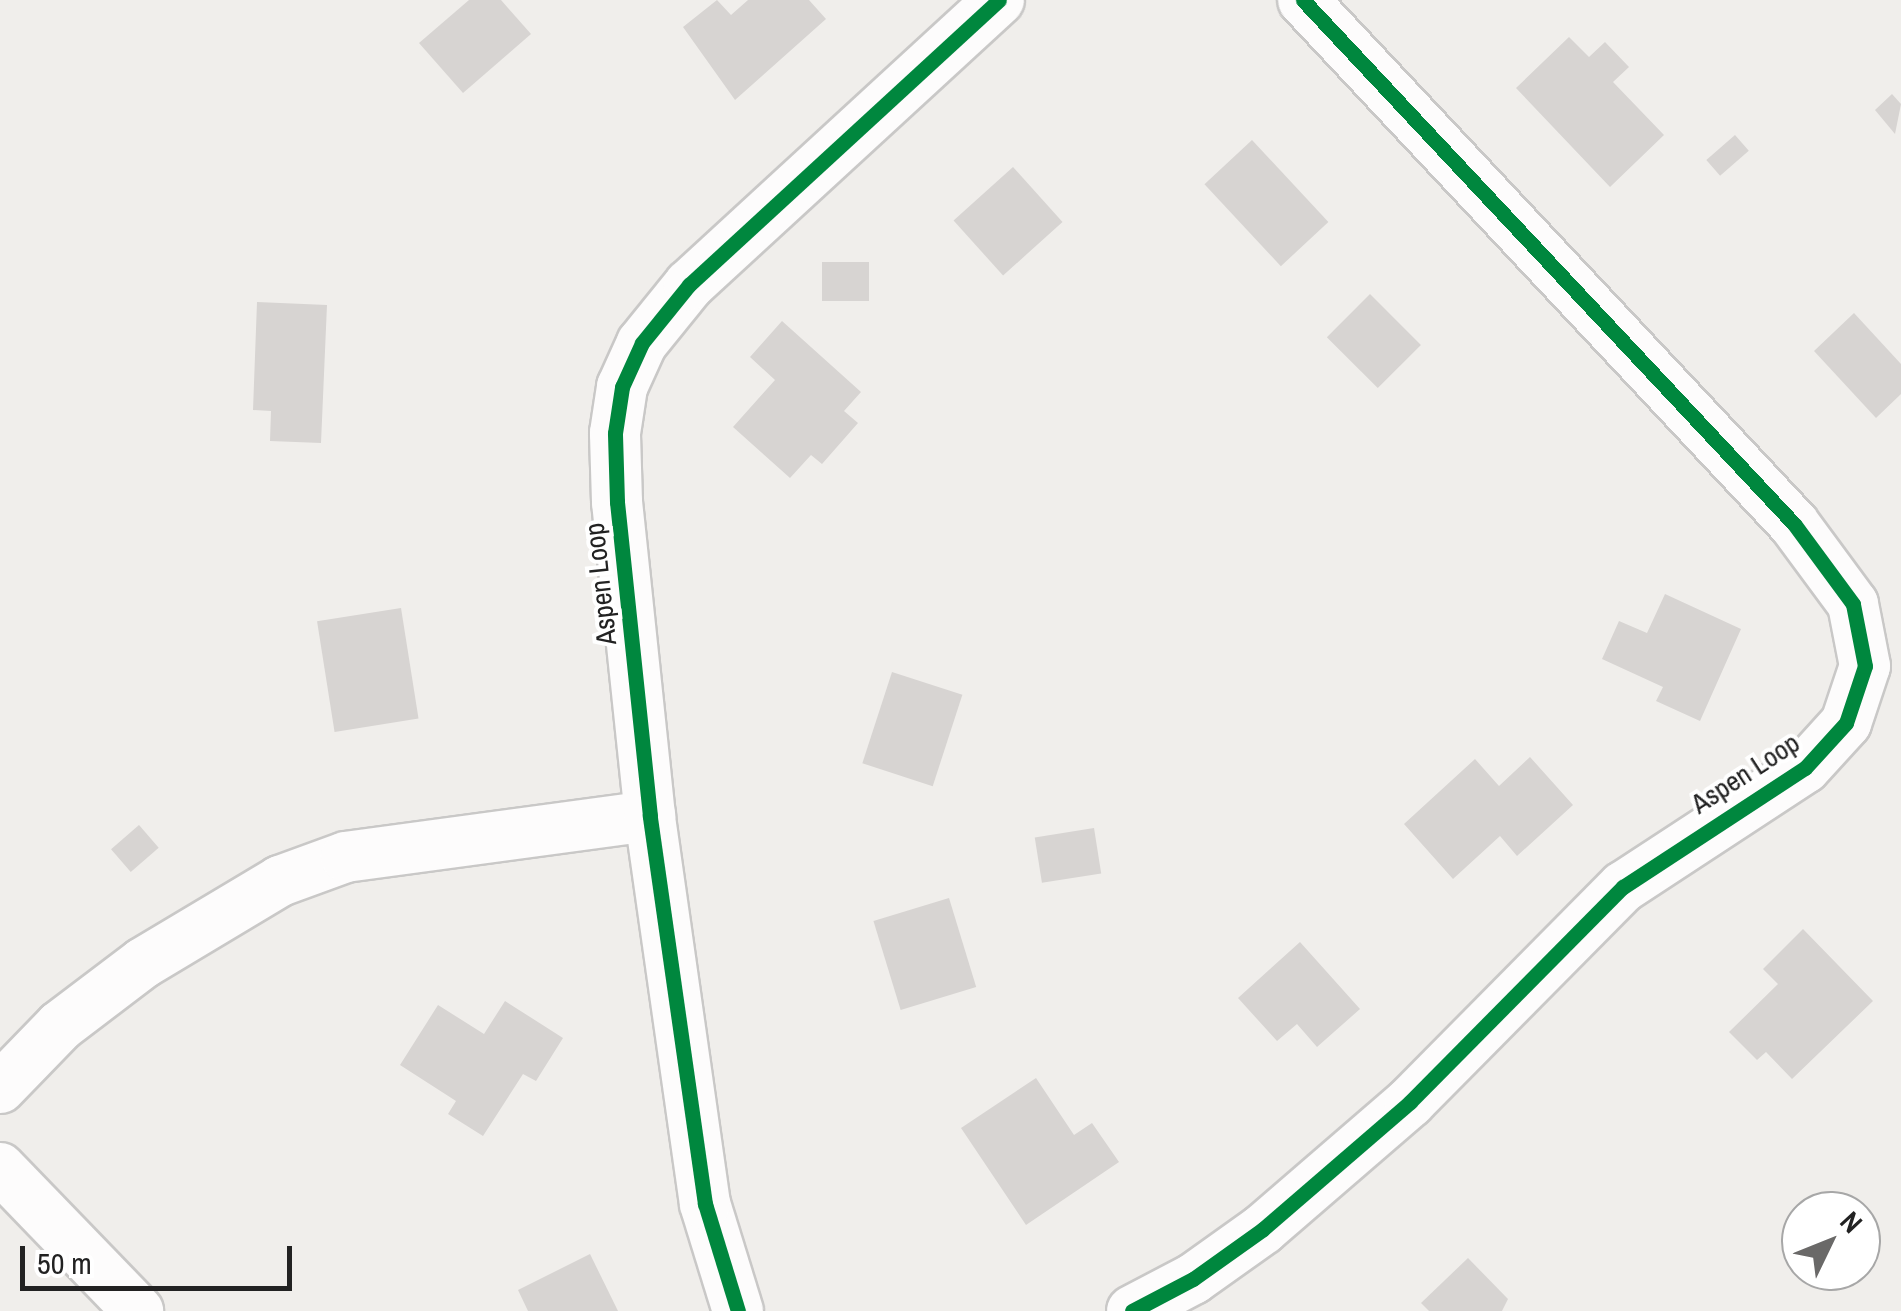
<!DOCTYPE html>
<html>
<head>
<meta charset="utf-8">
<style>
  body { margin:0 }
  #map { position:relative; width:1901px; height:1311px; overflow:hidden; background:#f0eeeb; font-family:"Archivo Narrow",sans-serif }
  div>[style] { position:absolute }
  .building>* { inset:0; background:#d7d4d2; transform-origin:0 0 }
  .roads { filter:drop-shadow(2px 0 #c9c8c7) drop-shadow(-2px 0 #c9c8c7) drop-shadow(0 2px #c9c8c7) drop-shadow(0 -2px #c9c8c7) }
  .minor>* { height:50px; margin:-25px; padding:0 25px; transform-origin:25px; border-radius:25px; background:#fdfcfc }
  .cycleway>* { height:15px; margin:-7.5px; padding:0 7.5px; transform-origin:7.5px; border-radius:7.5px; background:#00873e }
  span { translate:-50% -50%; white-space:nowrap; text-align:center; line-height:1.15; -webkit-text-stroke:8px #fff; paint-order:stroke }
  .street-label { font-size:28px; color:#222 }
  .north { position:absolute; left:1781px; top:1191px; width:100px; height:100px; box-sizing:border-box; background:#fff; border:2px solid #a7a7a7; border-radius:50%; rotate:47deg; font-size:28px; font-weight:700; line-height:40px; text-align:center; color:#222 }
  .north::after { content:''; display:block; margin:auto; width:35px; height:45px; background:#6a6968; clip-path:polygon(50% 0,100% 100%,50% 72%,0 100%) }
  .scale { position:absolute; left:20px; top:1246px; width:272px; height:45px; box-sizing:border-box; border:5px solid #222; border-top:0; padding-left:12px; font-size:30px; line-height:35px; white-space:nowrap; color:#222; -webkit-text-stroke:8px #fff; paint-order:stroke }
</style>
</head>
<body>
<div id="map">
  <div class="building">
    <div style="clip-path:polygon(469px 0,501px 0,531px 34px,463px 93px,419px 43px)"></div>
    <div style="clip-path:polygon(717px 0,731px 15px,748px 0,809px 0,826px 19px,735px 100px,683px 27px)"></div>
    <div style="clip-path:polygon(1569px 37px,1589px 57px,1605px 42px,1629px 67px,1613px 82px,1664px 135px,1610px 187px,1516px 88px)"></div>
    <div style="clip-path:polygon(1892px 94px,1901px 104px,1895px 134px,1875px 110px)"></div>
    <div style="left:1735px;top:135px;width:21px;height:38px;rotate:49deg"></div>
    <div style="left:1252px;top:140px;width:112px;height:65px;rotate:47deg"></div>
    <div style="left:1013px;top:167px;width:74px;height:80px;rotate:48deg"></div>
    <div style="left:822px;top:262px;width:47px;height:39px"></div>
    <div style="left:1370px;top:294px;width:72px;height:61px;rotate:45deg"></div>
    <div style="clip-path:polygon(257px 302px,327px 305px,321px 443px,270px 441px,271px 411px,253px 410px)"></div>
    <div style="clip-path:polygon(1854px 313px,1901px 364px,1901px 394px,1876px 418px,1814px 351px)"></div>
    <div style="clip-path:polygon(782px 321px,861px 392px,844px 411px,858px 423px,822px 464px,811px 455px,790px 478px,733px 427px,775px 380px,750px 357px)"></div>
    <div style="clip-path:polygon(1665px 594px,1741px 629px,1700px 721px,1656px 701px,1663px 687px,1602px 659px,1619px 621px,1647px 633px)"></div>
    <div style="left:401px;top:608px;width:112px;height:85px;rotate:81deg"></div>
    <div style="left:892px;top:672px;width:74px;height:96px;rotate:18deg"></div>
    <div style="clip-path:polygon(1530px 757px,1573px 805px,1517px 856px,1500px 836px,1453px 879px,1404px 824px,1475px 759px,1499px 786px)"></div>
    <div style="left:139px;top:825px;width:30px;height:37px;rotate:49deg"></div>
    <div style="left:1094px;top:828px;width:46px;height:60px;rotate:81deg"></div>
    <div style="left:949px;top:898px;width:93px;height:79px;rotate:73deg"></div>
    <div style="clip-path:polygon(1803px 929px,1873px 1001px,1792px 1079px,1766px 1052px,1757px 1060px,1729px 1032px,1778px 984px,1763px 969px)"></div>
    <div style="clip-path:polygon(1300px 942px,1360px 1009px,1317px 1047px,1297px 1024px,1277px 1041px,1238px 998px)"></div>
    <div style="clip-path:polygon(505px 1001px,563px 1038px,536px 1081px,523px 1074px,483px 1136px,448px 1114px,456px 1101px,400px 1065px,438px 1005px,484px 1034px)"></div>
    <div style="clip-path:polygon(1036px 1078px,1074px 1135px,1092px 1123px,1119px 1162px,1026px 1225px,961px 1128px)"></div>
    <div style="clip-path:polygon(590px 1254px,618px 1311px,528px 1311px,518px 1290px)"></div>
    <div style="clip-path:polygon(1468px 1258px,1508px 1299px,1502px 1311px,1429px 1311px,1421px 1303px)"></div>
  </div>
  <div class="roads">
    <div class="minor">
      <div style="left:0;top:1088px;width:86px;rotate:-45.9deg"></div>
      <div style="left:60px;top:1026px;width:104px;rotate:-37.2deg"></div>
      <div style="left:143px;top:963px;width:160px;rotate:-30.9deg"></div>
      <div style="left:280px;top:881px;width:70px;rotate:-20deg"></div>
      <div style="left:346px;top:857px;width:307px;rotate:-7.7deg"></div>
      <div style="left:0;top:1168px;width:199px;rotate:46deg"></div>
      <div style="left:738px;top:1311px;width:112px;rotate:-107.1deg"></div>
      <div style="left:705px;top:1204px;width:392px;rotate:-98.1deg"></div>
      <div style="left:650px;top:816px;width:316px;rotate:-96deg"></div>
      <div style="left:617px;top:502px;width:69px;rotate:-91.7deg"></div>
      <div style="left:615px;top:433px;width:47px;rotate:-81.3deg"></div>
      <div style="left:622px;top:387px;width:48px;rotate:-65.6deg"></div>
      <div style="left:642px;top:343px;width:75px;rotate:-51deg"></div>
      <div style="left:689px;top:285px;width:421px;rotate:-42.6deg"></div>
      <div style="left:1132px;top:1311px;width:69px;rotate:-27.7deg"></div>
      <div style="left:1193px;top:1279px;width:86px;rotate:-35.5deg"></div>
      <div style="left:1263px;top:1229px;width:194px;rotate:-40.8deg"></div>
      <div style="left:1410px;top:1102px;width:303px;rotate:-45.3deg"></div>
      <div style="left:1623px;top:887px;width:217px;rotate:-33.2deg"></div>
      <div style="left:1805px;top:768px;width:61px;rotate:-47.7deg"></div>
      <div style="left:1846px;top:723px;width:60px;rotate:-71.6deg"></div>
      <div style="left:1865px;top:666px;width:63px;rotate:-101deg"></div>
      <div style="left:1853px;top:604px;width:99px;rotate:-126.4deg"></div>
      <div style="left:1794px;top:524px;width:718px;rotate:-133.14deg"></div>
    </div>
  </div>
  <div class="cycleway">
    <div style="left:738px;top:1311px;width:112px;rotate:-107.1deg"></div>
    <div style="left:705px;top:1204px;width:392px;rotate:-98.1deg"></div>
    <div style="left:650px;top:816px;width:316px;rotate:-96deg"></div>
    <div style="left:617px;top:502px;width:69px;rotate:-91.7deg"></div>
    <div style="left:615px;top:433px;width:47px;rotate:-81.3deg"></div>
    <div style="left:622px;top:387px;width:48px;rotate:-65.6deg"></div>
    <div style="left:642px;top:343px;width:75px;rotate:-51deg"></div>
    <div style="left:689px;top:285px;width:421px;rotate:-42.6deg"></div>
    <div style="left:1132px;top:1311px;width:69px;rotate:-27.7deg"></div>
    <div style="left:1193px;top:1279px;width:86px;rotate:-35.5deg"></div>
    <div style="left:1263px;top:1229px;width:194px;rotate:-40.8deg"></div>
    <div style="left:1410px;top:1102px;width:303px;rotate:-45.3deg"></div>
    <div style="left:1623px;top:887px;width:217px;rotate:-33.2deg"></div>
    <div style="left:1805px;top:768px;width:61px;rotate:-47.7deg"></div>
    <div style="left:1846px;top:723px;width:60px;rotate:-71.6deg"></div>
    <div style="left:1865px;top:666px;width:63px;rotate:-101deg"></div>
    <div style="left:1853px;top:604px;width:99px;rotate:-126.4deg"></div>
    <div style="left:1794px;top:524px;width:718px;rotate:-133.14deg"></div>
  </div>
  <div class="street-label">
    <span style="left:600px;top:584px;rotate:-96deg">Aspen Loop</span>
    <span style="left:1745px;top:773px;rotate:-33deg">Aspen Loop</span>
  </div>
  <div class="north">N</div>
  <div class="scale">50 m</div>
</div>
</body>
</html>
